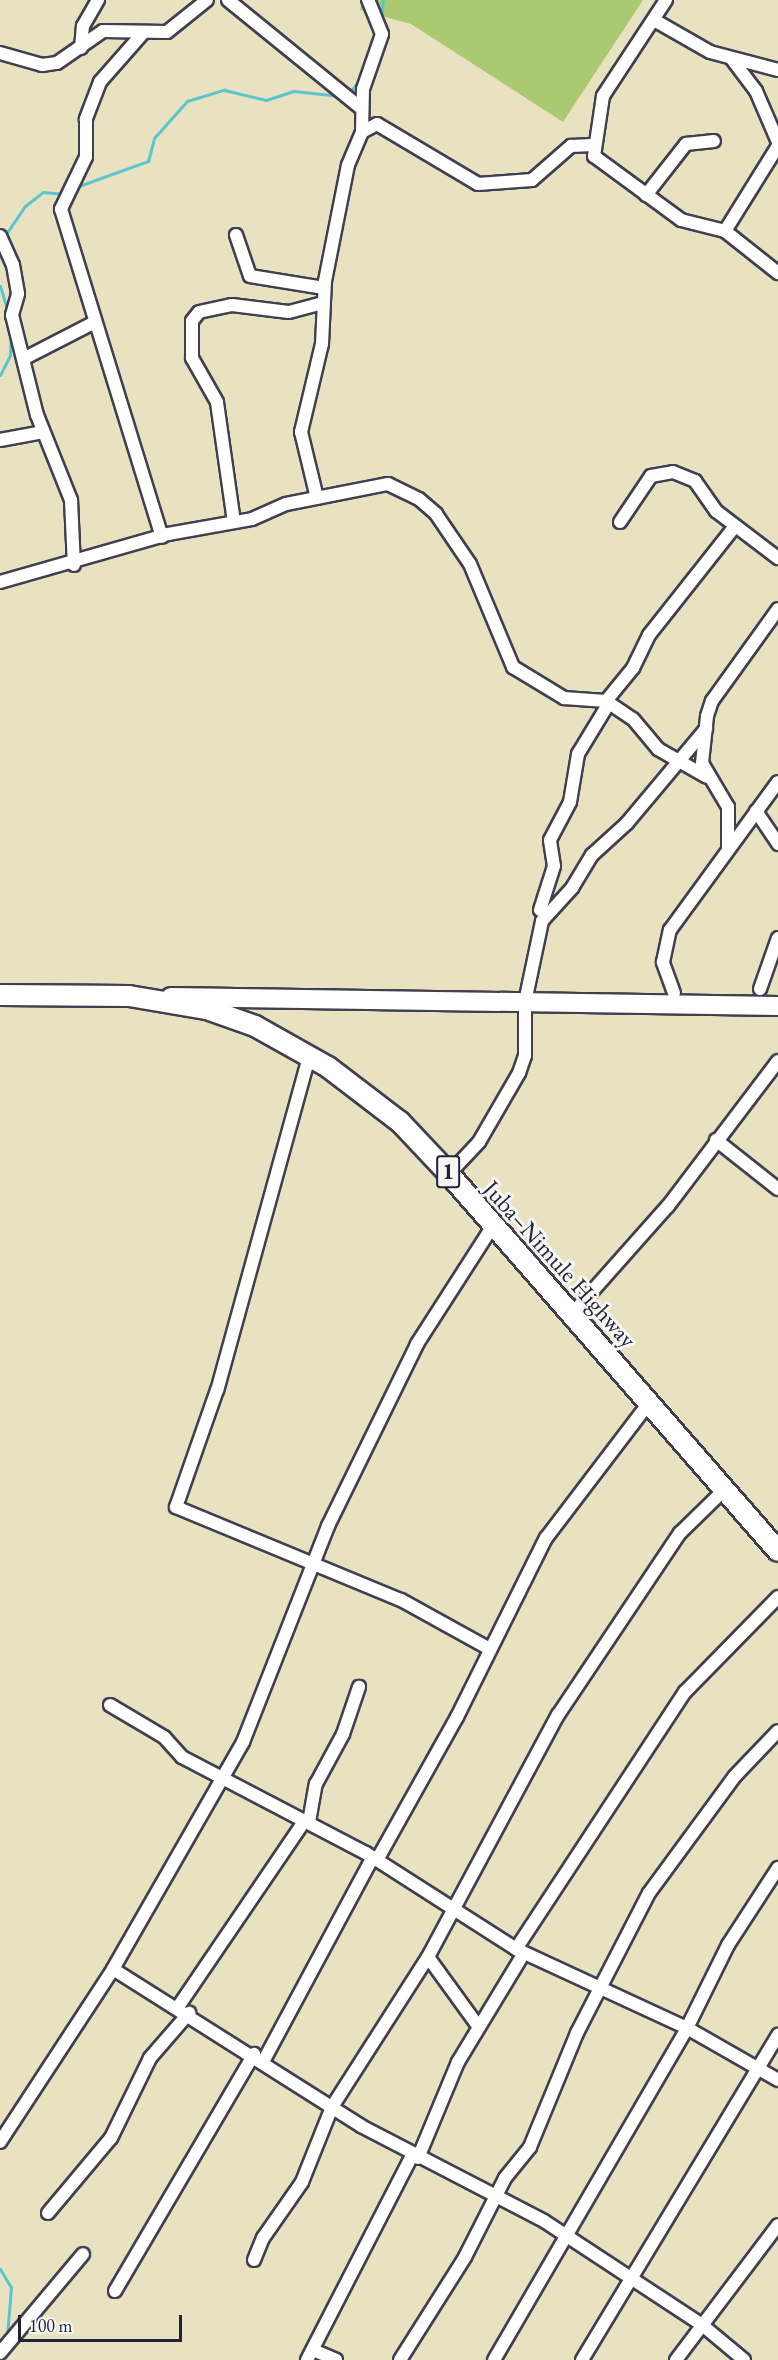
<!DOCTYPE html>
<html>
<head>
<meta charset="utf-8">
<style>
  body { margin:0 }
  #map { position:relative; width:778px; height:2360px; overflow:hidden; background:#e9e2c0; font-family:"EB Garamond",serif }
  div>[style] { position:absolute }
  .green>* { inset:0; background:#aac971 }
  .stream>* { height:3px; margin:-1.5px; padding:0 1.5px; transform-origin:1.5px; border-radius:1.5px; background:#59c6cd }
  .roads { filter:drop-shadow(2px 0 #403f4f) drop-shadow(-2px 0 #403f4f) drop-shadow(0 2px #403f4f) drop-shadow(0 -2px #403f4f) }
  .minor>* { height:12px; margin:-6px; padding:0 6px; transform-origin:6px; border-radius:6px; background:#fff }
  .secondary>* { height:18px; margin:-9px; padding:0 9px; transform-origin:9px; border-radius:9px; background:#fff }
  .primary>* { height:20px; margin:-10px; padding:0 10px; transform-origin:10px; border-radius:10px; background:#fff }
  span { translate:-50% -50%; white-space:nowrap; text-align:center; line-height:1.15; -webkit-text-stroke:6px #f6f6f2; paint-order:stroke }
  .shield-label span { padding:2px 4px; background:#f6f6f2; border:2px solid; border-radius:4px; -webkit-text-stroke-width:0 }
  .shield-label { font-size:22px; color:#22223b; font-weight:700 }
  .street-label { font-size:24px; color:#22223b }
  .scale { position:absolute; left:18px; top:2315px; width:164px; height:27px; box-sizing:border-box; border:3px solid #22223b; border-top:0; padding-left:8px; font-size:18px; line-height:21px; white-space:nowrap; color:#22223b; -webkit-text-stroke:4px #f6f6f2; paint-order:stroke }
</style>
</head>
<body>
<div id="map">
  <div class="green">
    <div style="clip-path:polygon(362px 0,643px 0,563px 122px,411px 24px,360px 10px)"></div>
  </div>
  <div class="stream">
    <div style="left:381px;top:18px;width:18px;rotate:-84deg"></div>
    <div style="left:349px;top:93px;width:17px;rotate:-50deg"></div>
    <div style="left:76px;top:187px;width:77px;rotate:-19.9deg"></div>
    <div style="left:148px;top:161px;width:24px;rotate:-75deg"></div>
    <div style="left:154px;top:138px;width:50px;rotate:-48.3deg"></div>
    <div style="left:187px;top:101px;width:39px;rotate:-17deg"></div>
    <div style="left:224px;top:90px;width:43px;rotate:13.4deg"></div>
    <div style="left:266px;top:100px;width:29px;rotate:-18deg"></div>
    <div style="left:294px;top:91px;width:46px;rotate:6.2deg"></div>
    <div style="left:4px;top:237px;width:37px;rotate:-56deg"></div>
    <div style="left:25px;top:206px;width:23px;rotate:-38deg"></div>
    <div style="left:43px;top:192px;width:22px;rotate:5deg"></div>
    <div style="left:0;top:286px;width:28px;rotate:73deg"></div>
    <div style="left:0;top:375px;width:22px;rotate:-63deg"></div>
    <div style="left:10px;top:355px;width:24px;rotate:-88deg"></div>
    <div style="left:0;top:2269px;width:21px;rotate:59deg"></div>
    <div style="left:11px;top:2287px;width:49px;rotate:94.7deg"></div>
  </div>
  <div class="roads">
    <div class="minor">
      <div style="left:228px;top:0;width:173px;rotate:39.1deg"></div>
      <div style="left:666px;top:0;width:115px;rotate:123.3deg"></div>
      <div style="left:603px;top:96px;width:61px;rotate:98.5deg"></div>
      <div style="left:594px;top:156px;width:108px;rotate:36.3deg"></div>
      <div style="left:681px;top:220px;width:45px;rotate:14deg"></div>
      <div style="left:725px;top:231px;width:68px;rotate:38.4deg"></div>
      <div style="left:654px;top:20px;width:64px;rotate:29.7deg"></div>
      <div style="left:710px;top:52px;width:70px;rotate:14.8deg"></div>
      <div style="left:143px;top:33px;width:65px;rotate:131.3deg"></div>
      <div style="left:100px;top:82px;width:40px;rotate:111deg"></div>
      <div style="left:86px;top:119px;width:38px;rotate:90deg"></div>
      <div style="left:86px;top:157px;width:58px;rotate:115.7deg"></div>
      <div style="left:61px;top:209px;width:343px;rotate:72.9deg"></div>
      <div style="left:81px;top:48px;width:22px;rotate:-85deg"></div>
      <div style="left:83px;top:26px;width:30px;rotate:-60deg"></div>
      <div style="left:0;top:53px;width:44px;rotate:15.9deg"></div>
      <div style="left:42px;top:65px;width:15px;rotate:-8deg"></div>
      <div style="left:57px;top:63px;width:56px;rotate:-34.8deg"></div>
      <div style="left:103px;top:31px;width:64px;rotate:0.9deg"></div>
      <div style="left:167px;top:32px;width:51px;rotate:-38.7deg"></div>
      <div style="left:731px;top:58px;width:41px;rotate:52.9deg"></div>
      <div style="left:756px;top:91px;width:56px;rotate:66.7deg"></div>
      <div style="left:362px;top:132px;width:17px;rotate:-28deg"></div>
      <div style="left:377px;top:124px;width:117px;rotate:30.7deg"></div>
      <div style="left:478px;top:184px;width:54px;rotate:-4.2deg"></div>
      <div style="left:532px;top:180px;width:52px;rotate:-41.1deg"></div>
      <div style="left:571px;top:146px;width:21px;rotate:-3deg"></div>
      <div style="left:646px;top:195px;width:65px;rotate:-51.9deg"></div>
      <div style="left:686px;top:144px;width:28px;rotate:-6deg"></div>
      <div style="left:725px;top:231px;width:100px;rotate:-58.1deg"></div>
      <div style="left:236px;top:235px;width:43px;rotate:71.1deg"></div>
      <div style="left:250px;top:276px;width:75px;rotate:9.2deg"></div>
      <div style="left:0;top:236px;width:32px;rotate:66deg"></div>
      <div style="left:13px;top:265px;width:29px;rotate:80deg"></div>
      <div style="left:18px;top:294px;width:22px;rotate:106deg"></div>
      <div style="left:12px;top:315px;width:103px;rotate:76deg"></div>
      <div style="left:37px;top:415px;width:92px;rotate:68.2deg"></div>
      <div style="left:71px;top:500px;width:65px;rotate:87.4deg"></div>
      <div style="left:25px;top:358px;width:79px;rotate:-27.2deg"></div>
      <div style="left:0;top:440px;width:44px;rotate:-10.5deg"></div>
      <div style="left:317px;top:498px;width:68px;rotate:-103.6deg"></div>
      <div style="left:301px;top:432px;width:90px;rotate:-76.6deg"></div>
      <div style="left:322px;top:344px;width:63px;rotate:-87.3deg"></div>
      <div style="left:325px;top:281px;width:118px;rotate:-78.8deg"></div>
      <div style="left:348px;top:165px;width:36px;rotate:-67deg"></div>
      <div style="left:362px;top:132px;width:43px;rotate:-88.7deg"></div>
      <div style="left:363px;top:89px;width:58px;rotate:-70.9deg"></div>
      <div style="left:382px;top:34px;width:37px;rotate:-112deg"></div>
      <div style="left:234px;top:522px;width:121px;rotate:-98.1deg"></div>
      <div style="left:217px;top:402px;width:51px;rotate:-119.6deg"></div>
      <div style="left:192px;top:358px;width:37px;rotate:-90deg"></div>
      <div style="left:192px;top:321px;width:11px;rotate:-52deg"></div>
      <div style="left:199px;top:312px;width:34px;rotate:-12deg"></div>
      <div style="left:232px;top:305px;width:57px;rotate:7deg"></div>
      <div style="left:289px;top:312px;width:34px;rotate:-15deg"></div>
      <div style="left:620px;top:522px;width:55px;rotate:-56deg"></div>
      <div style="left:651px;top:476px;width:22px;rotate:-10deg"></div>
      <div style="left:673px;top:472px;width:24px;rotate:22deg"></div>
      <div style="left:695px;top:481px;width:37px;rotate:55deg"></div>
      <div style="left:716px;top:511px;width:78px;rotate:37.2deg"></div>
      <div style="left:0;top:582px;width:175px;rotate:-15.9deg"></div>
      <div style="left:168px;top:534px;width:85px;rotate:-10.1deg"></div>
      <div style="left:252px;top:519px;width:37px;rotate:-24deg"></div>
      <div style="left:286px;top:504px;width:104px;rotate:-11.1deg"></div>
      <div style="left:388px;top:484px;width:34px;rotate:26deg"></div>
      <div style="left:419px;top:499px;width:23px;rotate:41deg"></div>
      <div style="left:436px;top:514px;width:60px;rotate:55.8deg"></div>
      <div style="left:470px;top:564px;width:112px;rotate:67.3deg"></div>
      <div style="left:513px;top:667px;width:60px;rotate:31.3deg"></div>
      <div style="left:564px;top:698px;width:42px;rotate:4.1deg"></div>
      <div style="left:606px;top:701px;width:32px;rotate:34deg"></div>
      <div style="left:633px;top:719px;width:39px;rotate:50deg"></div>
      <div style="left:658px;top:749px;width:56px;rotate:29.7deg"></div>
      <div style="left:606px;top:701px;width:43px;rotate:-50.7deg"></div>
      <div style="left:633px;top:668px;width:37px;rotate:-64deg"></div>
      <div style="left:649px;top:635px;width:139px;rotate:-51.7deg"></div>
      <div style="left:756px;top:811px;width:40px;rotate:56deg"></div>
      <div style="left:728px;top:847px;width:40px;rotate:-90deg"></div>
      <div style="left:728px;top:807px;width:51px;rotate:-120.6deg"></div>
      <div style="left:702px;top:763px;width:47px;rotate:-83.9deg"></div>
      <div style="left:707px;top:716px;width:16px;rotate:-72deg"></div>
      <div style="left:712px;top:701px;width:113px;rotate:-54.3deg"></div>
      <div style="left:540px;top:910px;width:46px;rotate:-72.3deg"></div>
      <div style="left:554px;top:866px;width:26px;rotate:-99deg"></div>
      <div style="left:550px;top:840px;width:43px;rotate:-62.2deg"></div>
      <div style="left:570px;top:802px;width:49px;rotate:-80.5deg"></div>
      <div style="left:578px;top:754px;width:60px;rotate:-58.7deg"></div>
      <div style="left:760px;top:989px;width:54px;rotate:-70.6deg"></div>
      <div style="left:674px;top:993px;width:33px;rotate:-110deg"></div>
      <div style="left:663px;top:962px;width:33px;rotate:-78deg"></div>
      <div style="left:670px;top:930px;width:183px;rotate:-53.9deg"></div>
      <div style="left:309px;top:1057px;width:345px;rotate:105.4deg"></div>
      <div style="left:217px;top:1390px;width:124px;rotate:109.3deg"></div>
      <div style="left:176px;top:1507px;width:243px;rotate:22.5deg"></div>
      <div style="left:401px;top:1600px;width:99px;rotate:28.9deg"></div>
      <div style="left:716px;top:1140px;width:79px;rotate:38.3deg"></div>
      <div style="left:449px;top:1174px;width:44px;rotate:-46.8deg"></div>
      <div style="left:479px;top:1142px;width:80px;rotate:-59.9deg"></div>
      <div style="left:519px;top:1073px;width:18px;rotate:-71deg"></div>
      <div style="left:525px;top:1056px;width:54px;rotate:-90deg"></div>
      <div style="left:525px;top:1002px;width:83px;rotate:-78.1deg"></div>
      <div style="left:542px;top:921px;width:45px;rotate:-47.7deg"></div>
      <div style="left:572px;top:888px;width:39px;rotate:-59deg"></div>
      <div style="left:592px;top:855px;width:47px;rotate:-42.4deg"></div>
      <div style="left:627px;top:823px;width:123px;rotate:-50deg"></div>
      <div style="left:572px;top:1314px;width:144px;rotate:-48.4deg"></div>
      <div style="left:668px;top:1206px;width:182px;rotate:-52.8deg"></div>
      <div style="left:110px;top:1705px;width:63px;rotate:30.7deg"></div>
      <div style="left:164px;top:1737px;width:27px;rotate:48deg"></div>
      <div style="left:182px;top:1757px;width:208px;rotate:27.6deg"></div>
      <div style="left:366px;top:1853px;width:178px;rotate:32.6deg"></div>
      <div style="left:516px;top:1949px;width:188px;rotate:24.8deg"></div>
      <div style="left:687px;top:2028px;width:105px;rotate:29.7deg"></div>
      <div style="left:309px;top:1822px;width:39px;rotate:-80deg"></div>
      <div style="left:316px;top:1784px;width:57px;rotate:-61.6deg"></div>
      <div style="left:343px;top:1734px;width:50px;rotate:-71.2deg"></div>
      <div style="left:377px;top:1860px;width:164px;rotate:-60.8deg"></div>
      <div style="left:457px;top:1717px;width:200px;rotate:-63.6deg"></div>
      <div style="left:546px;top:1538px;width:170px;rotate:-52.7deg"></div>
      <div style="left:516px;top:1949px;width:308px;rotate:-56.7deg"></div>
      <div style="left:685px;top:1692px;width:133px;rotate:-45.6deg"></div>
      <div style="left:428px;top:1957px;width:85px;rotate:54.1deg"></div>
      <div style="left:113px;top:1969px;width:294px;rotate:32.3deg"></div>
      <div style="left:361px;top:2126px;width:206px;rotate:27.4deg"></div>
      <div style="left:544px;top:2221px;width:188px;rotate:33.3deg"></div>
      <div style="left:701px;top:2324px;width:56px;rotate:39.9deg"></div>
      <div style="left:178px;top:2007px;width:226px;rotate:-55.8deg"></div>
      <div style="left:264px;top:2060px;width:230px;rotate:-61.8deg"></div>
      <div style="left:0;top:2142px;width:207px;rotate:-56.8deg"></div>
      <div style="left:113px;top:1969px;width:262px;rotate:-60.2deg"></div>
      <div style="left:243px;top:1742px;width:232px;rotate:-68.5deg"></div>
      <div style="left:328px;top:1526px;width:203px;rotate:-63.9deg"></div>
      <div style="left:417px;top:1344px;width:139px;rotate:-57.3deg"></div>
      <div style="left:418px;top:2158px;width:104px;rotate:-67.4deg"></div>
      <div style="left:458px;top:2062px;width:127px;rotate:-58.8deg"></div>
      <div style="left:48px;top:2213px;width:98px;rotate:-50deg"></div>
      <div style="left:111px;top:2138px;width:89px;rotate:-64deg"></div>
      <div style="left:150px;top:2058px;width:60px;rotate:-49.1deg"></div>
      <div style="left:254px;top:2260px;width:24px;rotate:-68deg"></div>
      <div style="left:263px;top:2238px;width:68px;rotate:-55.1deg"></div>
      <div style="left:302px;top:2182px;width:81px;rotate:-68.2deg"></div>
      <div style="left:332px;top:2107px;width:178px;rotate:-57.4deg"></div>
      <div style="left:428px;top:1957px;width:275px;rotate:-61.8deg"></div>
      <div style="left:558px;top:1715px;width:219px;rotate:-56.2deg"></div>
      <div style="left:680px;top:1533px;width:62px;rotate:-44.3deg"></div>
      <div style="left:115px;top:2291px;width:275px;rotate:-59.6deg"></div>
      <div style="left:313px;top:2350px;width:25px;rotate:23deg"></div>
      <div style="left:0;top:2353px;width:129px;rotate:-50deg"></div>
      <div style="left:307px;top:2360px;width:229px;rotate:-62.8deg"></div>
      <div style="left:400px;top:2360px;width:122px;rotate:-57.7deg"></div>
      <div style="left:465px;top:2257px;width:89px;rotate:-63.1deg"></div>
      <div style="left:505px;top:2178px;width:40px;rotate:-51deg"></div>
      <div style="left:530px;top:2147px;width:123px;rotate:-67.6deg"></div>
      <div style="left:577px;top:2033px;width:157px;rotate:-62.8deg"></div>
      <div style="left:649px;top:1893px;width:145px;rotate:-53.7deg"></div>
      <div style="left:735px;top:1776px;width:62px;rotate:-46.3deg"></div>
      <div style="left:494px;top:2360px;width:384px;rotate:-59.8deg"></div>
      <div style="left:687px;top:2028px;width:93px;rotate:-63.7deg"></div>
      <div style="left:728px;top:1945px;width:92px;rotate:-57deg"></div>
      <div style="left:582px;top:2360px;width:380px;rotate:-58.9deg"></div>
      <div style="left:676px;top:2360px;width:169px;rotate:-52.9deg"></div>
    </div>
    <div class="secondary">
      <div style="left:171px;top:997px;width:607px;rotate:0.85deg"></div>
    </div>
    <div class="primary">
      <div style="left:0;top:995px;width:129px;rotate:0.4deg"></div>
      <div style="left:129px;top:996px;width:79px;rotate:9.5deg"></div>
      <div style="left:207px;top:1009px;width:51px;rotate:19.5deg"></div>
      <div style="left:255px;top:1026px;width:84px;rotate:29.3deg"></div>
      <div style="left:328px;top:1067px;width:91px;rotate:37.4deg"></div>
      <div style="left:400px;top:1122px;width:71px;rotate:46.7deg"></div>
      <div style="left:449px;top:1174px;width:500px;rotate:48.89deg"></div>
    </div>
  </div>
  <div class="shield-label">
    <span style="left:448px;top:1172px">1</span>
  </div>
  <div class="street-label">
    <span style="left:560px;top:1264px;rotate:48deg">Juba–Nimule Highway</span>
  </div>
  <div class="scale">100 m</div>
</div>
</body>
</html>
